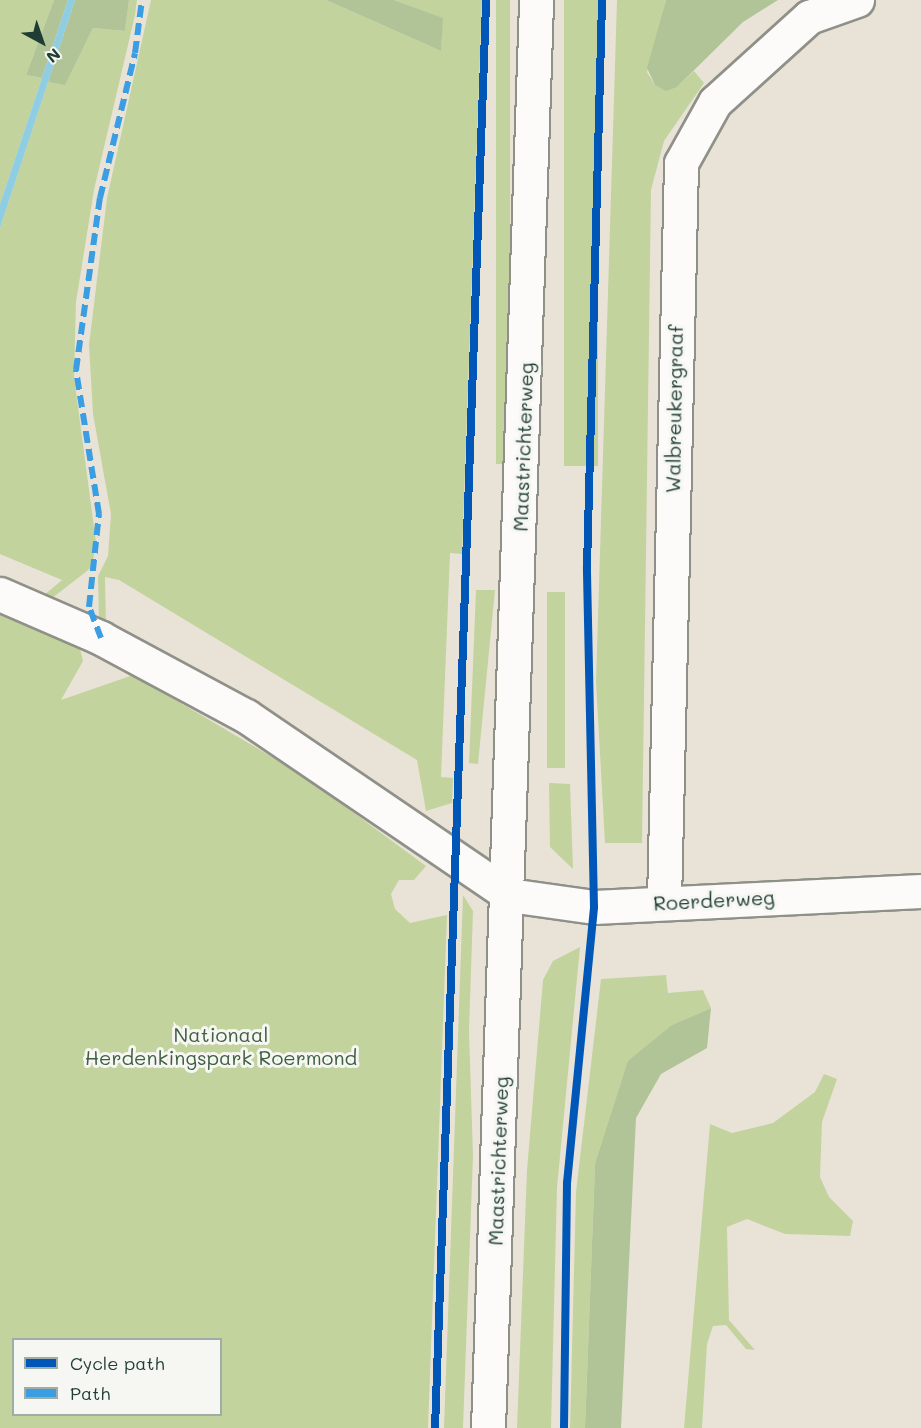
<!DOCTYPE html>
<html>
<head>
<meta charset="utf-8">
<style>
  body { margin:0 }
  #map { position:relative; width:921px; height:1428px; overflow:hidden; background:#e9e3d7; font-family:Mali,sans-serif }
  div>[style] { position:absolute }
  .green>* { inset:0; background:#c3d39e; transform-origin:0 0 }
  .forest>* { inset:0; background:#b1c497 }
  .water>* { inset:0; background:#8fcee2 }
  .roads { filter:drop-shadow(2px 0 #8f9189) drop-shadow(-2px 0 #8f9189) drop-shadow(0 2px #8f9189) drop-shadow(0 -2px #8f9189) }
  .minor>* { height:33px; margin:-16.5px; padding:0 16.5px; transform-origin:16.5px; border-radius:16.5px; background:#fcfbf9 }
  .secondary>* { height:33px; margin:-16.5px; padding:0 16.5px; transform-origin:16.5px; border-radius:16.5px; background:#fcfbf9 }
  .quiet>* { height:6px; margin-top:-3px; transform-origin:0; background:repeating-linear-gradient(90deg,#3c9ee2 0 12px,transparent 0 18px) }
  .cycleway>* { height:8px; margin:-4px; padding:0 4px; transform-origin:4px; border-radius:4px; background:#0057b8 }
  span { translate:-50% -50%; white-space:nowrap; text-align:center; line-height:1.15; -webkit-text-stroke:6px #f6f6f2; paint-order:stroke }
  .street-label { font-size:20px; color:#1f3d34 }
  .park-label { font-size:20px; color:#405f43 }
  .legend { position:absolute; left:12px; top:1338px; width:210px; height:78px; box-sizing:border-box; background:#f6f6f2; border:2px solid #a0aca6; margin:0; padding:8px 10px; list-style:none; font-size:18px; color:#1f3d34 }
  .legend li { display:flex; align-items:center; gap:12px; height:30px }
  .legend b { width:30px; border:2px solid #a0aca6 }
  .north { position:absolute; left:12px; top:12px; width:60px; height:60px; -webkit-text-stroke:4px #f6f6f2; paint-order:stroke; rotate:140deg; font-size:16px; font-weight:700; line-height:24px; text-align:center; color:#1f3d34 }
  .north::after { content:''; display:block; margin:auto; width:21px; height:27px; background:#1f3d34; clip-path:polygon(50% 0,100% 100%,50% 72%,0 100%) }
</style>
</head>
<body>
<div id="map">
  <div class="green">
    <div style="clip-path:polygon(0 0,54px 0,26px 75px,42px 78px,0 204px)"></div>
    <div style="clip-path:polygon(129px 0,137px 0,135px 15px,94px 190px,76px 302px,74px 377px,96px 542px,92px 567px,51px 599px,43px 596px,62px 580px,0 554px,0 228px,48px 82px,65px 84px,93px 28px,125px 31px)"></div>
    <div style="clip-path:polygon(151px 0,326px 0,441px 51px,442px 18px,394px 0,482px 0,462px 554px,450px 553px,441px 777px,453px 778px,452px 803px,426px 811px,417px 760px,119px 580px,105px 577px,106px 626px,99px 622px,98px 576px,108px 556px,111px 514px,93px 414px,89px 345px,107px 198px)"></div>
    <div style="left:496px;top:0;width:14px;height:464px"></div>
    <div style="left:564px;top:0;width:34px;height:466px"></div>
    <div style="clip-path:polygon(617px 0,666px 0,647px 72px,655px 85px,677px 87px,694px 71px,704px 83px,664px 141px,651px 190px,642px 843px,605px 843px,596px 682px)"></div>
    <div style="clip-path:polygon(476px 590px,495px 590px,478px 764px,469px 763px)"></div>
    <div style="left:547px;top:592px;width:18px;height:176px"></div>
    <div style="clip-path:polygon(evenodd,0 611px,80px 649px,83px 661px,61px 700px,133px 675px,301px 774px,426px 866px,414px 880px,399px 880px,391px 894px,395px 909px,410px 923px,447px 915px,428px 1428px,0 1428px,0 611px,14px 1340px,220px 1340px,220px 1414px,14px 1414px,14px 1340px)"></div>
    <div style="clip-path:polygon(549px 783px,570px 784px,573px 869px,550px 847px)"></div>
    <div style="clip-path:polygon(463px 895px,473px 911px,469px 1031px,473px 1156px,463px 1428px,444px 1428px)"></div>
    <div style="clip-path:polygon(580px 947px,557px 1188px,551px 1428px,517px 1428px,527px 1170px,543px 980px,553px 961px)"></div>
    <div style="clip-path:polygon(666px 975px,668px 993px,703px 990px,711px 1008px,672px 1025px,595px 1164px,585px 1428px,570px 1428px,576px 1192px,601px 979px)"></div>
    <div style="clip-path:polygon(824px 1074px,837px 1079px,822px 1122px,820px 1177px,829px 1197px,853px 1221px,850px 1236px,785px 1234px,747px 1219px,727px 1227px,729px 1320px,755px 1350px,746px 1349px,726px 1325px,713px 1326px,707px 1344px,702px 1428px,684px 1428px,710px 1124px,732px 1133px,773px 1123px,815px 1092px)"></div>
  </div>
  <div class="forest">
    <div style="clip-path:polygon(54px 0,68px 0,42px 78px,26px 75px)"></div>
    <div style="clip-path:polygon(75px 0,129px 0,125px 31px,93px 28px,65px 85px,48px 82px)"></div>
    <div style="clip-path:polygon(326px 0,394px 0,443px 18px,441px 51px)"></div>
    <div style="clip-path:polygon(666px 0,778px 0,743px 22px,677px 87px,666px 91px,655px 85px,647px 68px)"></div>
    <div style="clip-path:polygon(711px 1008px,707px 1048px,661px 1074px,636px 1118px,621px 1428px,585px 1428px,595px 1164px,628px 1061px,672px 1025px)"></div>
  </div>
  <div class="water">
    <div style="clip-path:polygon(68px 0,75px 0,0 228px,0 204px)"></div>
  </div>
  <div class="roads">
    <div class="minor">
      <div style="left:0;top:594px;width:110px;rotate:23.5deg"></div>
      <div style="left:101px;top:638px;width:165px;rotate:28.3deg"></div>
      <div style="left:246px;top:716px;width:318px;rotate:34.2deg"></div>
      <div style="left:509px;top:895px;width:86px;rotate:8deg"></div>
      <div style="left:594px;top:907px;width:327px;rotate:-2.8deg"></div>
      <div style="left:664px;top:902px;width:739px;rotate:-88.68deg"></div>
      <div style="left:681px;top:163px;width:70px;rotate:-60.9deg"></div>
      <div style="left:715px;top:102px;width:127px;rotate:-42.1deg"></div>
      <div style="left:809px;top:17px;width:51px;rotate:-19.5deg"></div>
    </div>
    <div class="secondary">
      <div style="left:488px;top:1428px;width:1429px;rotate:-88.07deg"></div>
    </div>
  </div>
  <div class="quiet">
    <div style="left:101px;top:638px;width:33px;rotate:-111deg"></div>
    <div style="left:89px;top:607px;width:94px;rotate:-83.9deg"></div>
    <div style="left:99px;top:514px;width:146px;rotate:-99.1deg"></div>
    <div style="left:76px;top:370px;width:174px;rotate:-82.1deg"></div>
    <div style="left:100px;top:198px;width:149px;rotate:-76.4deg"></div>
    <div style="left:135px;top:53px;width:53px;rotate:-82.5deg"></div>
  </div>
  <div class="cycleway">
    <div style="left:435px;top:1428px;width:1429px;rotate:-87.95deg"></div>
    <div style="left:564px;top:1428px;width:245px;rotate:-89.3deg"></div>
    <div style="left:567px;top:1183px;width:277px;rotate:-84.4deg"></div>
    <div style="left:594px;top:907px;width:340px;rotate:-91.2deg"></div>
    <div style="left:587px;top:567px;width:567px;rotate:-88.48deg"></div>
  </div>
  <div class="street-label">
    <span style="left:674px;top:409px;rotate:-89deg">Walbreukergraaf</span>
    <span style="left:523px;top:447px;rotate:-88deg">Maastrichterweg</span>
    <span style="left:714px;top:900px;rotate:-3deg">Roerderweg</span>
    <span style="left:498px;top:1161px;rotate:-88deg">Maastrichterweg</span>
  </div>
  <div class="park-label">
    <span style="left:221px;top:1046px">Nationaal<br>Herdenkingspark Roermond</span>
  </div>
  <ul class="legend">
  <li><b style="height:8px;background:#0057b8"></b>Cycle path</li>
  <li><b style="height:8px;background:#3c9ee2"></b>Path</li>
  </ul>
  <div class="north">N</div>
</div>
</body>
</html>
